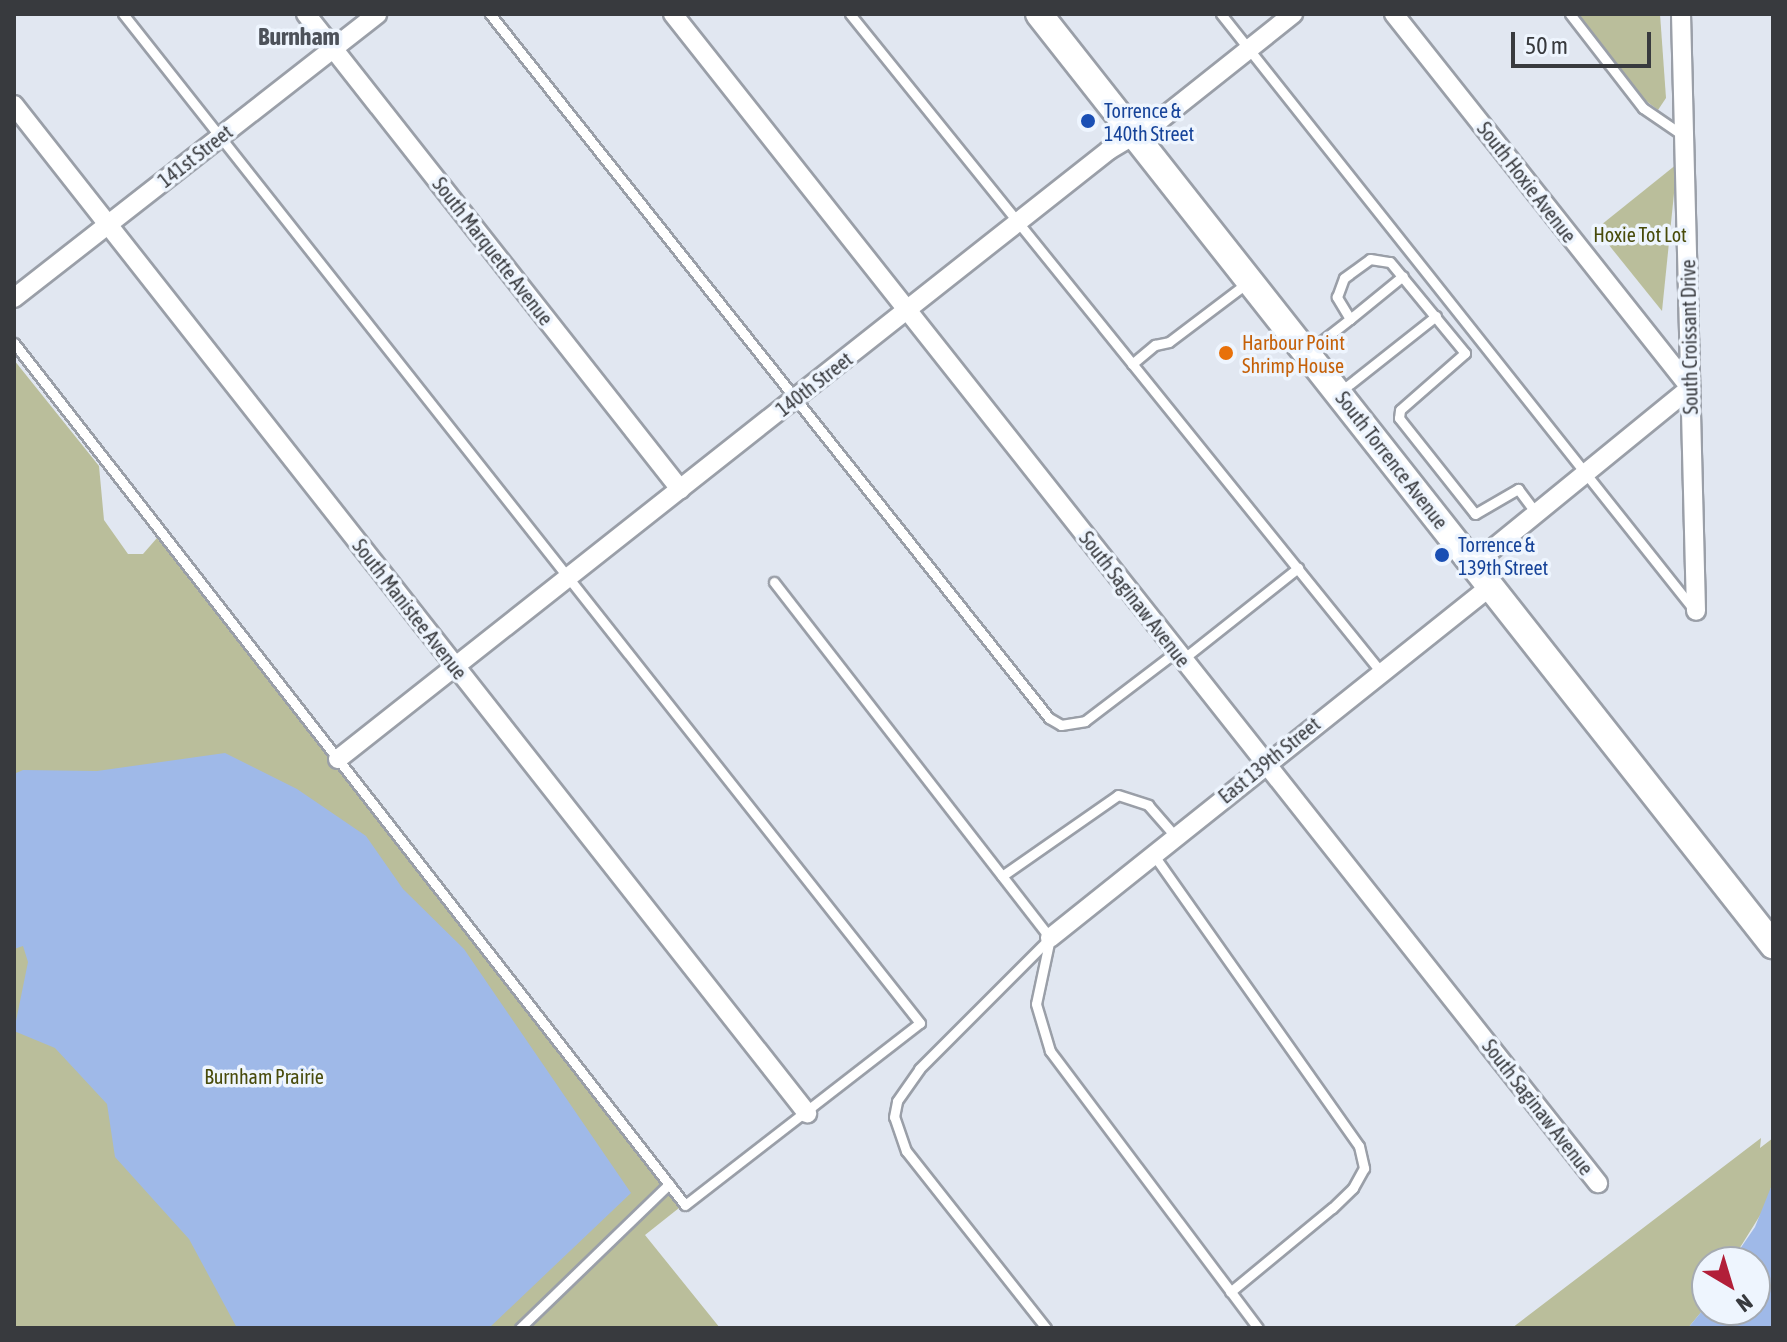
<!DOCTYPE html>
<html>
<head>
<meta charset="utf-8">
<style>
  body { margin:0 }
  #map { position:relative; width:1787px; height:1342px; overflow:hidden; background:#e1e7f1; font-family:"Asap Condensed",sans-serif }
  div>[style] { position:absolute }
  .green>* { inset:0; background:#babe9b }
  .water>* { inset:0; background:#9fb9e8 }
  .roads { filter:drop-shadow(2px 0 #9a9fa8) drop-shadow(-2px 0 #9a9fa8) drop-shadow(0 2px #9a9fa8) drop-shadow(0 -2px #9a9fa8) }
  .lane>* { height:9px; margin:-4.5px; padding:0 4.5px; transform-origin:4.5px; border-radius:4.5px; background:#fff }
  .street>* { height:18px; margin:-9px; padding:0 9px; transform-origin:9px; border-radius:9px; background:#fff }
  .secondary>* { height:26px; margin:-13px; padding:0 13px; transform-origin:13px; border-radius:13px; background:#fff }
  .dots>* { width:22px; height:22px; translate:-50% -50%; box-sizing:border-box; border:4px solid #eef5fe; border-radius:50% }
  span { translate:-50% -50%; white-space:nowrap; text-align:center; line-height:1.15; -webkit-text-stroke:7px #eef5fe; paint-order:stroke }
  .transit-label { font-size:20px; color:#164399 }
  .left { translate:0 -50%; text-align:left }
  .street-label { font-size:20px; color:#383a3e }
  .park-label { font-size:20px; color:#484b0a }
  .food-label { font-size:20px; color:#c56008 }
  .quarter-label { font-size:24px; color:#4d525a; font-weight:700 }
  .frame { position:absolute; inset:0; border:16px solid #383a3e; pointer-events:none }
  .north { position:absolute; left:1691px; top:1246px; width:80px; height:80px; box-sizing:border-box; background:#eef5fe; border:2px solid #a5aab1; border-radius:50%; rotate:142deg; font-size:22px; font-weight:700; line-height:32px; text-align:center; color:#383a3e }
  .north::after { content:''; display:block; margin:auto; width:28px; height:36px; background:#b21f39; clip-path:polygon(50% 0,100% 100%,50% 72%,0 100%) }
  .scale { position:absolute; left:1511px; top:32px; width:140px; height:36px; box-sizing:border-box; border:4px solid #383a3e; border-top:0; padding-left:10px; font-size:24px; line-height:28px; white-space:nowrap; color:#383a3e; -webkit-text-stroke:6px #eef5fe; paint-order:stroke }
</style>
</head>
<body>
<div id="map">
  <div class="green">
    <div style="clip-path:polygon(1574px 14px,1660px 14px,1666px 98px,1658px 110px,1637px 94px)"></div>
    <div style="clip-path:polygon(1677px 164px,1662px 311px,1596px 229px)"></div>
    <div style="clip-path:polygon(14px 360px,99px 466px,104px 520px,128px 554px,143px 554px,157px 538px,679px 1208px,645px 1235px,720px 1328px,14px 1328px)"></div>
    <div style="clip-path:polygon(1761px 1138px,1760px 1148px,1773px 1138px,1773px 1182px,1764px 1209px,1731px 1262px,1707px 1262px,1707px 1305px,1688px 1328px,1512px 1328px)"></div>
  </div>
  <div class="water">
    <div style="clip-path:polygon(225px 753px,297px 789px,366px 836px,403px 889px,464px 949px,631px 1193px,489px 1328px,237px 1328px,189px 1239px,115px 1157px,107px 1104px,55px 1048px,14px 1031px,28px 962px,23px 946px,14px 949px,14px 774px,23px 770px,97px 771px)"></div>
    <div style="clip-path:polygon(1773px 1182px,1773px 1328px,1688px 1328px,1707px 1305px,1707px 1310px,1755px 1310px,1755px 1262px,1731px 1262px,1755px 1227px)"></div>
  </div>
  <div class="roads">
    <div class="lane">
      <div style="left:490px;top:14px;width:899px;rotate:51.55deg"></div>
      <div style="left:1049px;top:718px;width:14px;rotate:30deg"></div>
      <div style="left:1061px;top:725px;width:24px;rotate:-9deg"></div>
      <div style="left:1085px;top:721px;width:116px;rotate:-37.3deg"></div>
      <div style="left:850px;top:14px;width:846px;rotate:51.1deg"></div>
      <div style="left:1221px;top:14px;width:761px;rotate:51.56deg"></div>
      <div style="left:1570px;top:14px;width:119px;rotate:52.2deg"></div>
      <div style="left:1643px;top:108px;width:50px;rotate:34.3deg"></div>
      <div style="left:1350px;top:319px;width:68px;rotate:-39.1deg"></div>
      <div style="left:14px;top:343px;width:1092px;rotate:52.1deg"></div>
      <div style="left:685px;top:1205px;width:297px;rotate:-37.8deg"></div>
      <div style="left:920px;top:1023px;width:1286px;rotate:-128.3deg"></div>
      <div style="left:1309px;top:351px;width:52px;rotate:-38deg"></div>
      <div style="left:1350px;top:319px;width:26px;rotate:-121deg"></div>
      <div style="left:1337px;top:297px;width:20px;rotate:-70deg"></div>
      <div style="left:1344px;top:278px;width:32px;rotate:-36deg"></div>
      <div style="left:1370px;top:259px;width:20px;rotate:9deg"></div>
      <div style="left:1390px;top:262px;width:118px;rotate:50.5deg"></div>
      <div style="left:1465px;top:353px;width:86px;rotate:138.8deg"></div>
      <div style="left:1400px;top:410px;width:8px;rotate:97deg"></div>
      <div style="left:1399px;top:418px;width:122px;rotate:51.6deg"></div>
      <div style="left:1475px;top:514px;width:50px;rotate:-30.2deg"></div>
      <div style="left:1518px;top:489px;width:30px;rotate:53deg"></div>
      <div style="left:1132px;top:364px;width:30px;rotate:-40deg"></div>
      <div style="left:1155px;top:345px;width:14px;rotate:-12deg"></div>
      <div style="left:1169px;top:342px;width:98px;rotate:-37.1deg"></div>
      <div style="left:1341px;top:391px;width:121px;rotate:-38.3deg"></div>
      <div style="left:774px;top:582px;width:450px;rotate:52.2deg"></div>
      <div style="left:1183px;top:659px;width:147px;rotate:-38.4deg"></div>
      <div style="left:1153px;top:854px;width:357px;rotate:54.8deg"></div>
      <div style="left:1359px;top:1146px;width:23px;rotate:77deg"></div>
      <div style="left:1364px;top:1168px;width:23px;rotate:119deg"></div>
      <div style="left:1353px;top:1188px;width:29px;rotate:136deg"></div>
      <div style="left:1332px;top:1208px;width:132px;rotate:140.5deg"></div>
      <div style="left:1002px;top:876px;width:141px;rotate:-34.9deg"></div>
      <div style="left:1118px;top:795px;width:32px;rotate:18deg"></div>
      <div style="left:1148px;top:805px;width:41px;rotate:48.9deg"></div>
      <div style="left:1050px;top:938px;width:67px;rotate:102deg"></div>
      <div style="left:1036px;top:1004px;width:49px;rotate:73.4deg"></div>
      <div style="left:1050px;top:1051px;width:346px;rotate:53.1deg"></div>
      <div style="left:520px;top:1328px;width:207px;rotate:-44deg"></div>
      <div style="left:1046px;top:1328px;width:226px;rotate:-128.3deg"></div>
      <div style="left:906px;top:1151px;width:36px;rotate:-109deg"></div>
      <div style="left:894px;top:1117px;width:16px;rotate:-79deg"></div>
      <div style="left:897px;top:1101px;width:39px;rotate:-55deg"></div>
      <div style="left:919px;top:1069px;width:185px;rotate:-45deg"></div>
    </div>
    <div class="street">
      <div style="left:306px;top:14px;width:605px;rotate:51.78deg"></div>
      <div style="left:673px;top:14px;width:1491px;rotate:51.65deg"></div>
      <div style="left:1394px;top:14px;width:477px;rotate:51.6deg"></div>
      <div style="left:1690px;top:388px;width:279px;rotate:140.8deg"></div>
      <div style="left:1681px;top:14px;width:597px;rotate:88.56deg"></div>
      <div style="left:14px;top:105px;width:1283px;rotate:51.81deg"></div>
      <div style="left:14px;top:298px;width:461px;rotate:-38deg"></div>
      <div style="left:338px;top:759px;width:983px;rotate:-38.3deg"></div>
      <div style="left:1109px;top:150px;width:61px;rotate:-30.8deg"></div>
      <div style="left:1161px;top:119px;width:169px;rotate:-38.5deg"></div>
      <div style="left:1050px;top:938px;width:564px;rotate:-38.6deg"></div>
    </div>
    <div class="secondary">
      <div style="left:1039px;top:14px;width:1186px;rotate:51.75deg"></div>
    </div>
  </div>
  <div class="dots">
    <div style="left:1088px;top:121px;background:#1a4fb4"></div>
    <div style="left:1226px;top:353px;background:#e8710a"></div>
    <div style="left:1442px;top:555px;background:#1a4fb4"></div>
  </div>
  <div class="transit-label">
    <span class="left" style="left:1104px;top:122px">Torrence &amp;<br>140th Street</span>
    <span class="left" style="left:1458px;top:556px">Torrence &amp;<br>139th Street</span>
  </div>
  <div class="street-label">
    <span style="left:195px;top:156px;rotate:-38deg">141st Street</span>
    <span style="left:1527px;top:182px;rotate:52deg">South Hoxie Avenue</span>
    <span style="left:493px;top:251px;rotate:52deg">South Marquette Avenue</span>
    <span style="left:1689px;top:337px;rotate:-91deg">South Croissant Drive</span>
    <span style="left:814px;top:384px;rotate:-38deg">140th Street</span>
    <span style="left:1392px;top:460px;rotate:52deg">South Torrence Avenue</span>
    <span style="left:1135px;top:599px;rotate:52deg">South Saginaw Avenue</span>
    <span style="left:410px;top:609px;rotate:52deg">South Manistee Avenue</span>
    <span style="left:1269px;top:760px;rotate:-39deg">East 139th Street</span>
    <span style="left:1538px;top:1107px;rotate:52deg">South Saginaw Avenue</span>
  </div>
  <div class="park-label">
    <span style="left:1640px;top:234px">Hoxie Tot Lot</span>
    <span style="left:264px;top:1076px">Burnham Prairie</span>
  </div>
  <div class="food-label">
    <span class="left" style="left:1242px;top:354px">Harbour Point<br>Shrimp House</span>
  </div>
  <div class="quarter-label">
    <span style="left:299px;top:37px">Burnham</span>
  </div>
  <div class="frame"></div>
  <div class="north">N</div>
  <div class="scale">50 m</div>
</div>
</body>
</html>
